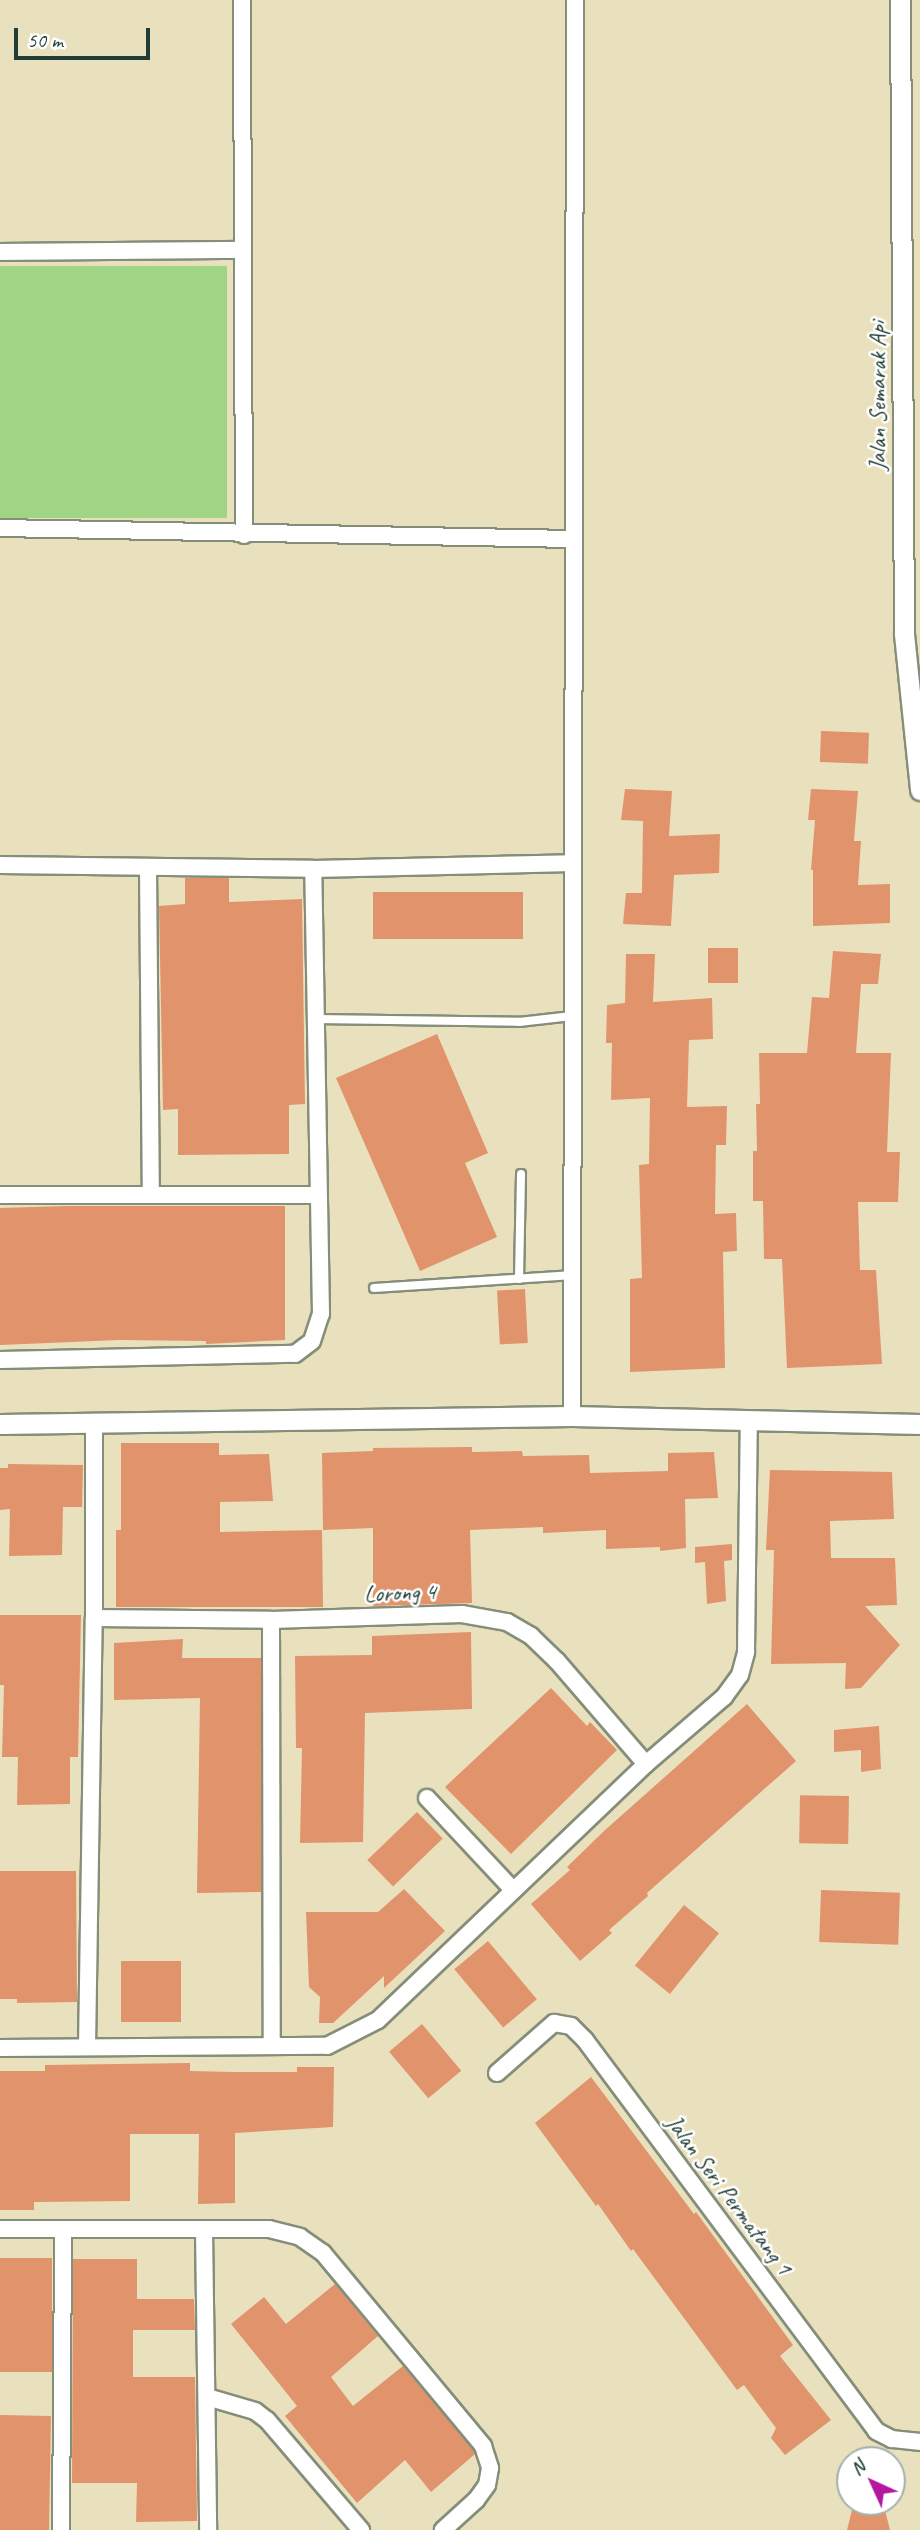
<!DOCTYPE html>
<html>
<head>
<meta charset="utf-8">
<style>
  body { margin:0 }
  #map { position:relative; width:920px; height:2530px; overflow:hidden; background:#e9e0be; font-family:Caveat,sans-serif }
  div>[style] { position:absolute }
  .green>* { inset:0; background:#a0d585; transform-origin:0 0 }
  .building>* { inset:0; background:#e1936c; transform-origin:0 0 }
  .roads { filter:drop-shadow(2px 0 #848e79) drop-shadow(-2px 0 #848e79) drop-shadow(0 2px #848e79) drop-shadow(0 -2px #848e79) }
  .service>* { height:8px; margin:-4px; padding:0 4px; transform-origin:4px; border-radius:4px; background:#fff }
  .minor>* { height:16px; margin:-8px; padding:0 8px; transform-origin:8px; border-radius:8px; background:#fff }
  .tertiary>* { height:19px; margin:-9.5px; padding:0 9.5px; transform-origin:9.5px; border-radius:9.5px; background:#fff }
  span { translate:-50% -50%; white-space:nowrap; text-align:center; line-height:1.15; -webkit-text-stroke:5px #fff; paint-order:stroke }
  .street-label { font-size:24px; color:#1f3d34 }
  .north { position:absolute; left:836px; top:2446px; width:70px; height:70px; box-sizing:border-box; background:#fff; border:2px solid #a5b1ae; border-radius:50%; rotate:315deg; font-size:19px; font-weight:700; line-height:28px; text-align:center; color:#1f3d34 }
  .north::after { content:''; display:block; margin:auto; width:24px; height:32px; background:#b5179e; clip-path:polygon(50% 0,100% 100%,50% 72%,0 100%) }
  .scale { position:absolute; left:14px; top:28px; width:136px; height:32px; box-sizing:border-box; border:4px solid #1f3d34; border-top:0; padding-left:9px; font-size:21px; line-height:24px; white-space:nowrap; color:#1f3d34; -webkit-text-stroke:5px #fff; paint-order:stroke }
</style>
</head>
<body>
<div id="map">
  <div class="green">
    <div style="left:227px;top:266px;width:252px;height:227px;rotate:90deg"></div>
  </div>
  <div class="building">
    <div style="left:821px;top:731px;width:48px;height:31px;rotate:2deg"></div>
    <div style="clip-path:polygon(625px 789px,672px 791px,669px 836px,720px 834px,719px 873px,674px 875px,671px 926px,623px 924px,626px 893px,642px 893px,643px 821px,621px 820px)"></div>
    <div style="clip-path:polygon(811px 789px,858px 791px,854px 841px,861px 841px,858px 885px,890px 884px,890px 923px,813px 926px,813px 870px,811px 870px,815px 820px,808px 820px)"></div>
    <div style="clip-path:polygon(185px 878px,229px 878px,229px 902px,302px 899px,305px 1104px,289px 1105px,289px 1154px,178px 1155px,178px 1109px,163px 1110px,159px 906px,185px 904px)"></div>
    <div style="left:523px;top:892px;width:47px;height:150px;rotate:90deg"></div>
    <div style="left:738px;top:948px;width:35px;height:30px;rotate:90deg"></div>
    <div style="clip-path:polygon(833px 951px,881px 954px,878px 984px,861px 984px,856px 1053px,891px 1053px,887px 1152px,900px 1152px,898px 1202px,858px 1202px,860px 1270px,876px 1270px,882px 1364px,787px 1368px,782px 1259px,764px 1259px,763px 1201px,753px 1201px,753px 1151px,757px 1151px,756px 1104px,760px 1104px,759px 1053px,807px 1053px,812px 997px,829px 998px)"></div>
    <div style="clip-path:polygon(626px 954px,655px 954px,653px 1002px,712px 998px,713px 1039px,689px 1040px,687px 1107px,727px 1106px,726px 1145px,716px 1145px,715px 1214px,736px 1213px,737px 1251px,723px 1252px,725px 1368px,630px 1372px,630px 1279px,642px 1278px,639px 1165px,649px 1164px,650px 1098px,611px 1100px,612px 1043px,606px 1043px,607px 1005px,625px 1003px)"></div>
    <div style="clip-path:polygon(437px 1034px,488px 1153px,465px 1163px,497px 1237px,420px 1271px,336px 1078px)"></div>
    <div style="clip-path:polygon(68px 1206px,285px 1206px,285px 1340px,206px 1344px,206px 1341px,119px 1340px,0 1345px,0 1208px)"></div>
    <div style="left:525px;top:1289px;width:54px;height:28px;rotate:87deg"></div>
    <div style="clip-path:polygon(121px 1443px,219px 1443px,219px 1455px,269px 1454px,273px 1501px,220px 1502px,220px 1532px,322px 1530px,323px 1607px,116px 1607px,116px 1530px,121px 1530px)"></div>
    <div style="clip-path:polygon(472px 1447px,472px 1452px,522px 1451px,523px 1456px,589px 1455px,590px 1473px,668px 1471px,668px 1453px,714px 1452px,718px 1498px,685px 1499px,686px 1548px,660px 1551px,660px 1547px,606px 1549px,606px 1530px,543px 1533px,543px 1527px,470px 1530px,472px 1603px,373px 1606px,373px 1528px,323px 1530px,322px 1453px,373px 1451px,373px 1448px)"></div>
    <div style="clip-path:polygon(8px 1464px,83px 1465px,82px 1507px,63px 1507px,62px 1555px,9px 1556px,10px 1509px,0 1510px,0 1468px,8px 1468px)"></div>
    <div style="clip-path:polygon(770px 1470px,892px 1472px,894px 1519px,830px 1521px,831px 1558px,895px 1558px,897px 1605px,865px 1606px,900px 1645px,861px 1688px,845px 1689px,846px 1663px,771px 1664px,774px 1550px,766px 1550px)"></div>
    <div style="clip-path:polygon(732px 1544px,732px 1560px,724px 1561px,726px 1601px,707px 1604px,705px 1562px,695px 1563px,695px 1547px)"></div>
    <div style="clip-path:polygon(0 1615px,81px 1615px,78px 1757px,70px 1757px,70px 1804px,17px 1805px,18px 1757px,2px 1757px,4px 1685px,0 1685px)"></div>
    <div style="clip-path:polygon(471px 1632px,472px 1709px,365px 1713px,363px 1842px,300px 1843px,302px 1748px,296px 1748px,295px 1656px,372px 1655px,372px 1636px)"></div>
    <div style="clip-path:polygon(183px 1639px,182px 1658px,261px 1658px,261px 1892px,197px 1893px,200px 1698px,114px 1700px,114px 1643px)"></div>
    <div style="clip-path:polygon(551px 1688px,587px 1726px,590px 1722px,617px 1750px,511px 1854px,445px 1787px)"></div>
    <div style="clip-path:polygon(747px 1704px,796px 1761px,647px 1893px,648px 1896px,609px 1930px,612px 1933px,580px 1961px,531px 1904px,570px 1870px,567px 1867px,604px 1831px)"></div>
    <div style="clip-path:polygon(879px 1726px,881px 1769px,861px 1772px,861px 1750px,834px 1752px,834px 1730px)"></div>
    <div style="left:849px;top:1796px;width:48px;height:49px;rotate:91deg"></div>
    <div style="left:417px;top:1812px;width:37px;height:69px;rotate:46deg"></div>
    <div style="clip-path:polygon(0 1871px,76px 1871px,77px 2002px,17px 2003px,17px 1999px,0 1999px)"></div>
    <div style="clip-path:polygon(404px 1889px,445px 1931px,384px 1988px,384px 1976px,333px 2023px,319px 2023px,320px 1997px,309px 1987px,306px 1912px,378px 1912px)"></div>
    <div style="left:821px;top:1890px;width:79px;height:52px;rotate:2deg"></div>
    <div style="left:684px;top:1905px;width:45px;height:78px;rotate:39deg"></div>
    <div style="left:488px;top:1941px;width:76px;height:44px;rotate:50deg"></div>
    <div style="left:121px;top:1961px;width:60px;height:61px"></div>
    <div style="left:422px;top:2024px;width:61px;height:43px;rotate:50deg"></div>
    <div style="clip-path:polygon(190px 2063px,190px 2071px,233px 2072px,297px 2072px,297px 2067px,334px 2067px,333px 2127px,235px 2133px,235px 2203px,198px 2204px,199px 2134px,130px 2134px,130px 2201px,34px 2202px,34px 2210px,0 2210px,0 2071px,45px 2071px,45px 2065px)"></div>
    <div style="clip-path:polygon(591px 2077px,694px 2214px,696px 2212px,793px 2345px,780px 2356px,831px 2420px,785px 2455px,771px 2438px,776px 2428px,744px 2385px,737px 2390px,633px 2249px,631px 2251px,598px 2204px,596px 2206px,535px 2123px)"></div>
    <div style="left:0;top:2258px;width:52px;height:114px"></div>
    <div style="clip-path:polygon(73px 2259px,137px 2259px,137px 2299px,194px 2299px,195px 2330px,133px 2330px,133px 2377px,195px 2377px,197px 2521px,136px 2522px,137px 2483px,72px 2483px)"></div>
    <div style="clip-path:polygon(335px 2284px,378px 2336px,331px 2377px,353px 2406px,403px 2366px,474px 2451px,475px 2454px,431px 2492px,405px 2460px,357px 2503px,285px 2416px,297px 2406px,231px 2324px,264px 2297px,286px 2324px)"></div>
    <div style="left:0;top:2415px;width:51px;height:115px;rotate:1deg"></div>
    <div style="clip-path:polygon(883px 2502px,890px 2530px,847px 2530px,853px 2506px)"></div>
  </div>
  <div class="roads">
    <div class="service">
      <div style="left:315px;top:1019px;width:204px;rotate:0.8deg"></div>
      <div style="left:519px;top:1022px;width:53px;rotate:-6.5deg"></div>
      <div style="left:519px;top:1279px;width:105px;rotate:-88.9deg"></div>
      <div style="left:374px;top:1288px;width:200px;rotate:-3.7deg"></div>
    </div>
    <div class="minor">
      <div style="left:242px;top:0;width:535px;rotate:89.79deg"></div>
      <div style="left:0;top:252px;width:243px;rotate:-0.5deg"></div>
      <div style="left:0;top:528px;width:572px;rotate:1.1deg"></div>
      <div style="left:0;top:865px;width:313px;rotate:0.7deg"></div>
      <div style="left:313px;top:869px;width:259px;rotate:-1.3deg"></div>
      <div style="left:148px;top:867px;width:327px;rotate:89.5deg"></div>
      <div style="left:0;top:1195px;width:317px"></div>
      <div style="left:0;top:1360px;width:295px;rotate:-1.2deg"></div>
      <div style="left:295px;top:1354px;width:21px;rotate:-37deg"></div>
      <div style="left:312px;top:1341px;width:28px;rotate:-72deg"></div>
      <div style="left:321px;top:1314px;width:445px;rotate:-91deg"></div>
      <div style="left:572px;top:1416px;width:1416px;rotate:-89.88deg"></div>
      <div style="left:94px;top:1618px;width:177px;rotate:0.6deg"></div>
      <div style="left:271px;top:1620px;width:191px;rotate:-1.8deg"></div>
      <div style="left:462px;top:1614px;width:46px;rotate:10.1deg"></div>
      <div style="left:507px;top:1622px;width:28px;rotate:30deg"></div>
      <div style="left:531px;top:1636px;width:36px;rotate:44deg"></div>
      <div style="left:557px;top:1661px;width:136px;rotate:49.2deg"></div>
      <div style="left:271px;top:1620px;width:425px;rotate:89.9deg"></div>
      <div style="left:427px;top:1798px;width:126px;rotate:46.9deg"></div>
      <div style="left:87px;top:2047px;width:429px;rotate:-89.1deg"></div>
      <div style="left:94px;top:1618px;width:194px;rotate:-90deg"></div>
      <div style="left:0;top:2048px;width:327px;rotate:-0.4deg"></div>
      <div style="left:327px;top:2046px;width:57px;rotate:-27deg"></div>
      <div style="left:378px;top:2020px;width:371px;rotate:-43.7deg"></div>
      <div style="left:646px;top:1764px;width:103px;rotate:-40.7deg"></div>
      <div style="left:724px;top:1697px;width:27px;rotate:-54deg"></div>
      <div style="left:740px;top:1675px;width:24px;rotate:-75deg"></div>
      <div style="left:746px;top:1652px;width:230px;rotate:-89.3deg"></div>
      <div style="left:497px;top:2073px;width:76px;rotate:-41.3deg"></div>
      <div style="left:554px;top:2023px;width:17px;rotate:10deg"></div>
      <div style="left:571px;top:2026px;width:20px;rotate:45deg"></div>
      <div style="left:585px;top:2040px;width:487px;rotate:53.3deg"></div>
      <div style="left:876px;top:2431px;width:18px;rotate:27deg"></div>
      <div style="left:892px;top:2439px;width:28px;rotate:6deg"></div>
      <div style="left:0;top:2229px;width:269px"></div>
      <div style="left:269px;top:2229px;width:32px;rotate:14deg"></div>
      <div style="left:300px;top:2237px;width:28px;rotate:35deg"></div>
      <div style="left:323px;top:2253px;width:251px;rotate:50.3deg"></div>
      <div style="left:483px;top:2446px;width:23px;rotate:72deg"></div>
      <div style="left:490px;top:2468px;width:17px;rotate:100deg"></div>
      <div style="left:487px;top:2485px;width:19px;rotate:126deg"></div>
      <div style="left:476px;top:2500px;width:45px;rotate:137.7deg"></div>
      <div style="left:204px;top:2230px;width:300px;rotate:89.2deg"></div>
      <div style="left:207px;top:2397px;width:50px;rotate:16.3deg"></div>
      <div style="left:255px;top:2411px;width:15px;rotate:37deg"></div>
      <div style="left:267px;top:2420px;width:145px;rotate:49.5deg"></div>
      <div style="left:61px;top:2530px;width:301px;rotate:-89.6deg"></div>
    </div>
    <div class="tertiary">
      <div style="left:900px;top:0;width:634px;rotate:89.64deg"></div>
      <div style="left:904px;top:634px;width:157px;rotate:84.1deg"></div>
      <div style="left:0;top:1424px;width:572px;rotate:-0.8deg"></div>
      <div style="left:572px;top:1416px;width:348px;rotate:1.3deg"></div>
    </div>
  </div>
  <div class="street-label">
    <span style="left:878px;top:396px;rotate:-90deg">Jalan Semarak Api</span>
    <span style="left:400px;top:1593px;rotate:-2deg">Lorong 4</span>
    <span style="left:729px;top:2195px;rotate:53deg">Jalan Seri Permatang 1</span>
  </div>
  <div class="north">N</div>
  <div class="scale">50 m</div>
</div>
</body>
</html>
